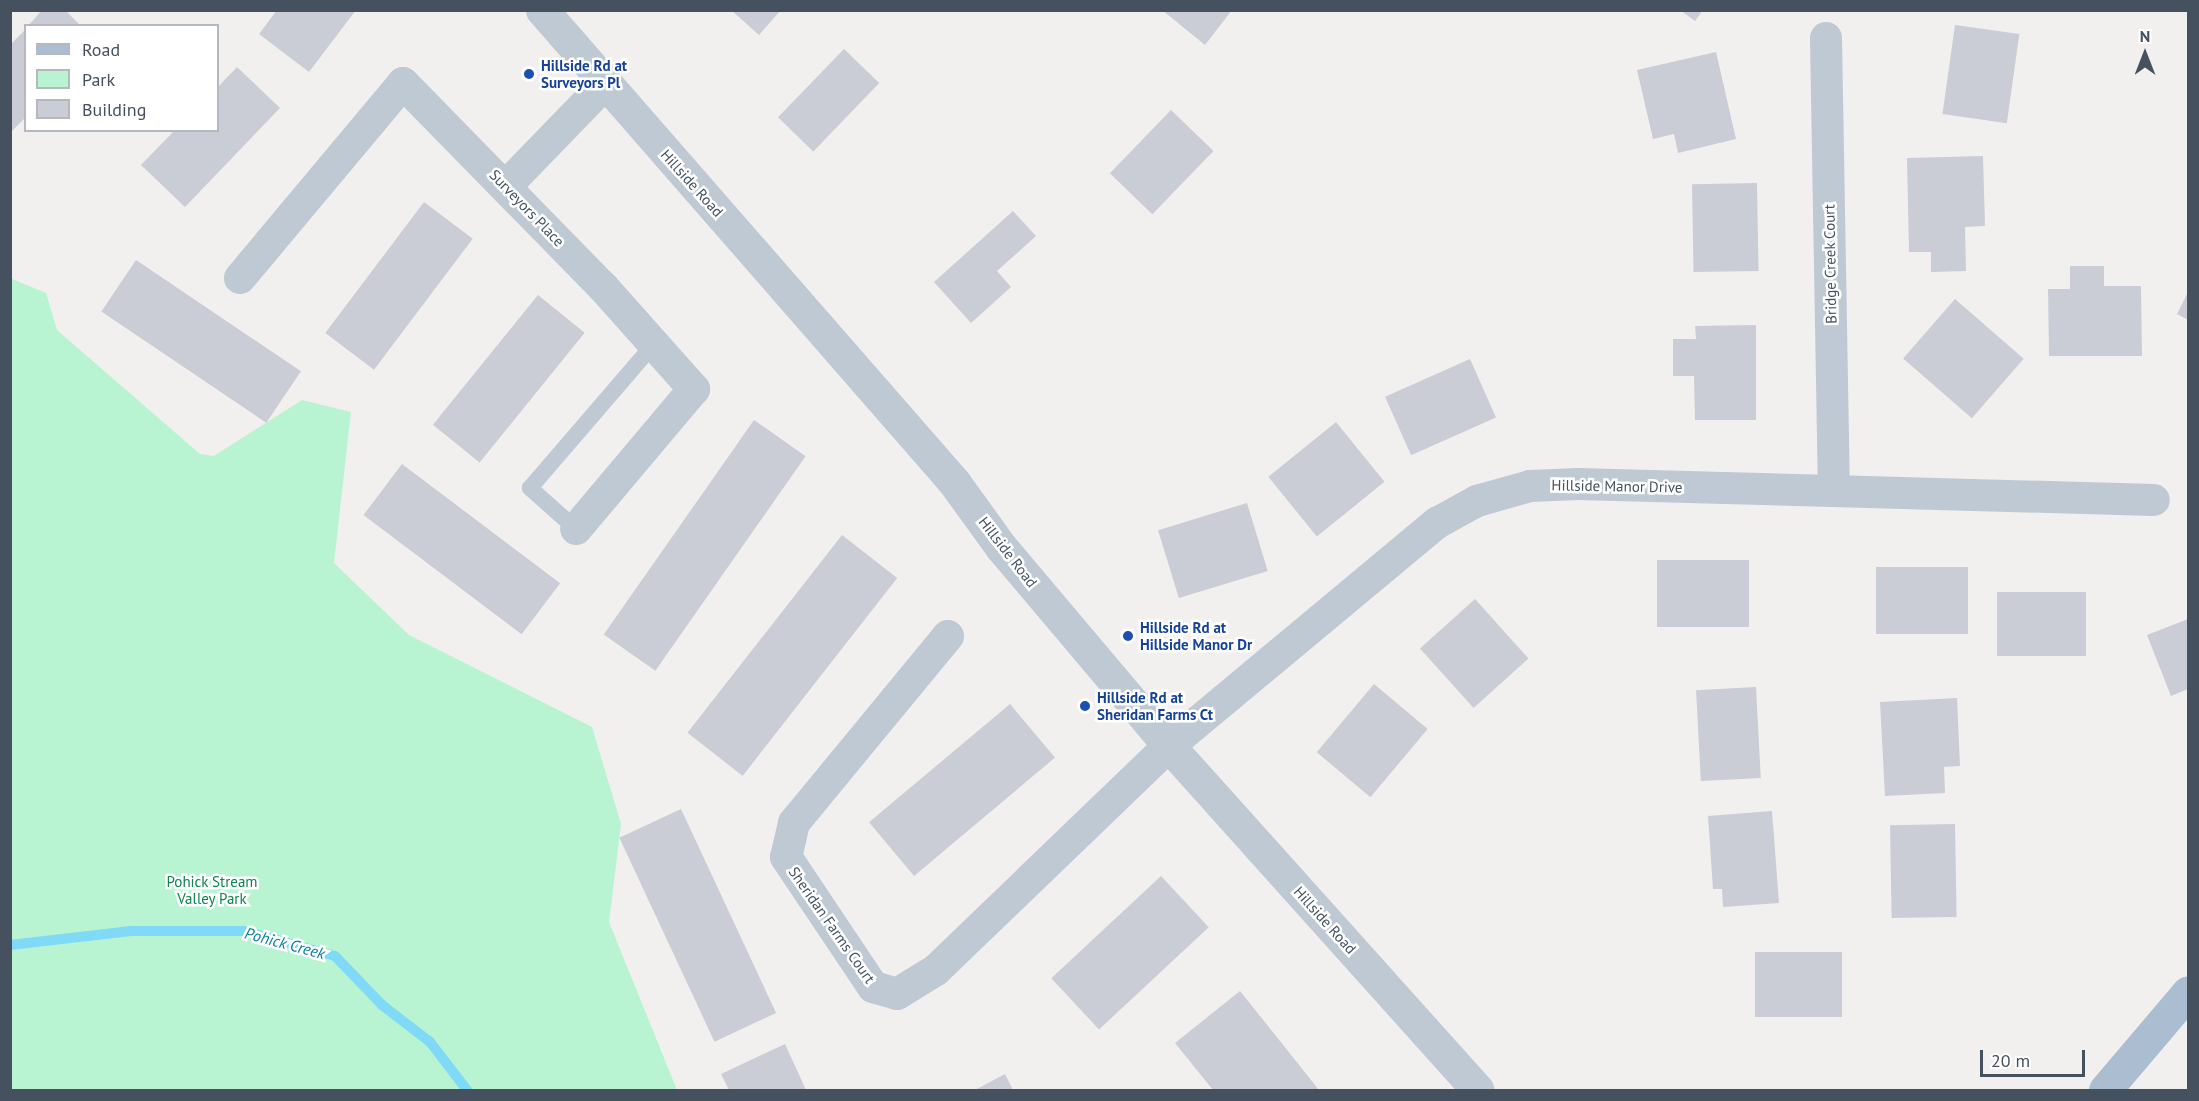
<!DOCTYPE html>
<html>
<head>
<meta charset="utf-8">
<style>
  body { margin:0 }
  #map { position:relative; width:2199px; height:1101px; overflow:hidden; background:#f2efef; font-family:"PT Sans",sans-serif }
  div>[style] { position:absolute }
  .green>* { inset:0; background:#b8f4d2 }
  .stream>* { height:10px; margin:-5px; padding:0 5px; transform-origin:5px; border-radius:5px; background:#80d9f7 }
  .building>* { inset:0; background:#cacdd5; transform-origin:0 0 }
  .service>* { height:16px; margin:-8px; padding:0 8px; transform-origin:8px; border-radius:8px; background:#bec9d3 }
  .minor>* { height:32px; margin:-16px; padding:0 16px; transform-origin:16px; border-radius:16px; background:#bec9d3 }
  .tertiary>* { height:33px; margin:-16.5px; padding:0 16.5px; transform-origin:16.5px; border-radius:16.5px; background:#bec9d3 }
  .primary>* { height:33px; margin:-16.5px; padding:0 16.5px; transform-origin:16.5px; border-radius:16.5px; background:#abbdd1 }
  .dots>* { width:16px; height:16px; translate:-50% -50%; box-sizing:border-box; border:3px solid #fff; border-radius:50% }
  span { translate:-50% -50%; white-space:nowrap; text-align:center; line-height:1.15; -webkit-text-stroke:5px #fff; paint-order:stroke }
  .transit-label { font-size:15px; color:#164399; font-weight:700 }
  .left { translate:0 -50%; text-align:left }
  .street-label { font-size:15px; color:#45515f }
  .park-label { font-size:15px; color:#0c844d }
  .water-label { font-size:16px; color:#027ca6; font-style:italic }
  .frame { position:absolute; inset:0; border:12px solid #45515f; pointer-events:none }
  .legend { position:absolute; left:24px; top:24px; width:195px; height:108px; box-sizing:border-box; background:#fff; border:2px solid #b5b9bf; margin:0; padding:8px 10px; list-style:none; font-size:18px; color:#45515f }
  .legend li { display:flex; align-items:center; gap:12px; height:30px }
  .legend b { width:30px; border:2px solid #b5b9bf }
  .north { position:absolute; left:2115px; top:24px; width:60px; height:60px; -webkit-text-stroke:4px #fff; paint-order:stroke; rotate:0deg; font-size:16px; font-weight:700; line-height:24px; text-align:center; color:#45515f }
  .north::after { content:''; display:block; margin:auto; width:21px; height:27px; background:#45515f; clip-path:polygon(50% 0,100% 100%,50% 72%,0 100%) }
  .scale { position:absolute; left:1980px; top:1050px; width:105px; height:27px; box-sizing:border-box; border:3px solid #45515f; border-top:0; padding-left:8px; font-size:18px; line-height:21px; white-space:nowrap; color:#45515f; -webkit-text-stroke:4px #fff; paint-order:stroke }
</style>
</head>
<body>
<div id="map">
  <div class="green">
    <div style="clip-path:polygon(10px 278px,46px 293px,57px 330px,200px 454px,214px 456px,302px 400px,351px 412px,334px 563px,409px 635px,592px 727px,621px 824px,609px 922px,677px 1090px,11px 1090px)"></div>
  </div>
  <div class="stream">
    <div style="left:10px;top:945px;width:122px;rotate:-6.6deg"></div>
    <div style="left:131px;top:931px;width:113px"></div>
    <div style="left:244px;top:931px;width:94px;rotate:15.4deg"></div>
    <div style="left:335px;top:956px;width:68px;rotate:46.2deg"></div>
    <div style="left:382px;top:1005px;width:61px;rotate:37.6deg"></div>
    <div style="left:430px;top:1042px;width:61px;rotate:52.4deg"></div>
  </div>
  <div class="building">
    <div style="clip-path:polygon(42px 10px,65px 10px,81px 26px,28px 26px)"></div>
    <div style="clip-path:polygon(277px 10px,356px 10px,309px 72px,259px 34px)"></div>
    <div style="clip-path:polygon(731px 10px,781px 10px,759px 35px)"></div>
    <div style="clip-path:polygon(1162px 10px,1232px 10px,1205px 45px)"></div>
    <div style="clip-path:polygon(1680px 10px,1703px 10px,1695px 21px)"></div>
    <div style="left:1955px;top:25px;width:65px;height:90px;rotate:8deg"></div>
    <div style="clip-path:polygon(26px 29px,26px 117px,10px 133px,10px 45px)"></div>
    <div style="left:844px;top:49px;width:49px;height:95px;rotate:44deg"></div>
    <div style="clip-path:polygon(1716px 52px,1736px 139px,1678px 153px,1674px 134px,1653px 139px,1637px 70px)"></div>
    <div style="clip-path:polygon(237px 67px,280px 108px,185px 207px,141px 165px,175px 130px,218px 130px,218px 87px)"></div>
    <div style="left:1171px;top:110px;width:59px;height:88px;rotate:44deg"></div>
    <div style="clip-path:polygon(1983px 156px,1985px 226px,1965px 227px,1966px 271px,1931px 272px,1931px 252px,1909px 252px,1907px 158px)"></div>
    <div style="left:1757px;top:183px;width:88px;height:65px;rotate:89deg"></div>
    <div style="left:424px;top:202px;width:61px;height:164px;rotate:37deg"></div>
    <div style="clip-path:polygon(1013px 211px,1036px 236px,997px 271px,1011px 287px,971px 323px,934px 282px)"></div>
    <div style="left:136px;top:260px;width:199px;height:62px;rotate:34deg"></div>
    <div style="clip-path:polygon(2070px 266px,2104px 266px,2104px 286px,2141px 286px,2142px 356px,2049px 356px,2048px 289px,2070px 289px)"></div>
    <div style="clip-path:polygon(2188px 292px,2188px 320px,2177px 314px)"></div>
    <div style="left:538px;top:295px;width:60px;height:167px;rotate:39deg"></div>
    <div style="left:1955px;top:299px;width:91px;height:79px;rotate:41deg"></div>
    <div style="clip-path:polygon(1756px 325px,1756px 420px,1695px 420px,1694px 376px,1673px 376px,1673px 339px,1696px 339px,1695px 326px)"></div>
    <div style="left:1470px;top:359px;width:64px;height:93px;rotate:66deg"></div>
    <div style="left:754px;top:420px;width:63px;height:262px;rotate:35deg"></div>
    <div style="left:1336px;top:422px;width:77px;height:87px;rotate:51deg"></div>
    <div style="left:402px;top:464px;width:198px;height:64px;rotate:37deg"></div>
    <div style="left:1247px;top:503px;width:71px;height:93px;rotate:73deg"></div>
    <div style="left:842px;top:535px;width:70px;height:251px;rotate:38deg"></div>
    <div style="left:1657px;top:560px;width:92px;height:67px"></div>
    <div style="left:1876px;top:567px;width:92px;height:67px"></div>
    <div style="left:1997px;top:592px;width:89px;height:64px"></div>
    <div style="left:1475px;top:599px;width:80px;height:74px;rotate:48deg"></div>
    <div style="clip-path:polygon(2188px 619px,2188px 689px,2171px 696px,2147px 635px)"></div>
    <div style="left:1374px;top:684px;width:70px;height:89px;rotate:40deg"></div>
    <div style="left:1756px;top:687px;width:91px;height:60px;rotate:87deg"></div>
    <div style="clip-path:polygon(1957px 698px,1960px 766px,1944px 767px,1945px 793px,1885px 796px,1880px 702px)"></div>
    <div style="left:1010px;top:704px;width:70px;height:184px;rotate:50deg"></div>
    <div style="left:681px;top:809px;width:225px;height:68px;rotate:65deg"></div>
    <div style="clip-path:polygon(1772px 811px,1779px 903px,1723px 907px,1722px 889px,1713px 889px,1708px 816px)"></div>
    <div style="left:1955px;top:824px;width:93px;height:65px;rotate:89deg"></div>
    <div style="left:1161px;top:876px;width:70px;height:150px;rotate:47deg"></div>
    <div style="left:1755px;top:952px;width:87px;height:65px"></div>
    <div style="clip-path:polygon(1240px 991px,1319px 1090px,1213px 1090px,1175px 1043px)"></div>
    <div style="clip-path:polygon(785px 1044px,806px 1090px,729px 1090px,721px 1074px)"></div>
    <div style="clip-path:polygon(1005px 1074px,1013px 1090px,975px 1090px)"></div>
  </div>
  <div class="service">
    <div style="left:576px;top:529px;width:62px;rotate:-138.3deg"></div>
    <div style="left:530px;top:488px;width:190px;rotate:-49.3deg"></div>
  </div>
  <div class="minor">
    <div style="left:1826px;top:38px;width:453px;rotate:89deg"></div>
    <div style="left:506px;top:186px;width:142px;rotate:-45.9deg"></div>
    <div style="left:240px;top:278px;width:254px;rotate:-50.1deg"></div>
    <div style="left:403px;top:83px;width:286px;rotate:45.6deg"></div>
    <div style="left:603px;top:287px;width:137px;rotate:48.3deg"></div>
    <div style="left:694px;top:389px;width:183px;rotate:130.1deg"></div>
    <div style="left:948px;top:636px;width:242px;rotate:129.5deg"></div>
    <div style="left:794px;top:823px;width:35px;rotate:103deg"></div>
    <div style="left:786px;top:857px;width:156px;rotate:56.2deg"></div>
    <div style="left:873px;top:987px;width:25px;rotate:16deg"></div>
    <div style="left:897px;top:994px;width:46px;rotate:-31.6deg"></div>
    <div style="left:936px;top:970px;width:323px;rotate:-43.9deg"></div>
    <div style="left:1169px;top:746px;width:349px;rotate:-39.8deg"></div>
    <div style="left:1437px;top:523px;width:46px;rotate:-28.8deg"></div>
    <div style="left:1477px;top:501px;width:55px;rotate:-15.8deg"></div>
    <div style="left:1530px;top:486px;width:48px;rotate:-2.4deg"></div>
    <div style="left:1578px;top:484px;width:576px;rotate:1.59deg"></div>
  </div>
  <div class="tertiary">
    <div style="left:542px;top:10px;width:627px;rotate:48.88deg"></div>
    <div style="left:954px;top:482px;width:80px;rotate:54.1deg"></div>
    <div style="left:1001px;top:547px;width:260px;rotate:49.8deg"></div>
    <div style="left:1169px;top:746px;width:462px;rotate:48.1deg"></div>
  </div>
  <div class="primary">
    <div style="left:2105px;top:1090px;width:128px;rotate:-49.7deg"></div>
  </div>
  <div class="dots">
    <div style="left:529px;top:74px;background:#1a4fb4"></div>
    <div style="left:1128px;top:636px;background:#1a4fb4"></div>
    <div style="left:1085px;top:706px;background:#1a4fb4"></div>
  </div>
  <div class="transit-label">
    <span class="left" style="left:541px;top:74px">Hillside Rd at<br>Surveyors Pl</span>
    <span class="left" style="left:1140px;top:636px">Hillside Rd at<br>Hillside Manor Dr</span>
    <span class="left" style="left:1097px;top:706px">Hillside Rd at<br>Sheridan Farms Ct</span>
  </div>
  <div class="street-label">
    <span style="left:692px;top:183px;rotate:48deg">Hillside Road</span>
    <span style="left:527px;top:208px;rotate:46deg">Surveyors Place</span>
    <span style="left:1830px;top:264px;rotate:-91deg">Bridge Creek Court</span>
    <span style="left:1617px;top:486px;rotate:1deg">Hillside Manor Drive</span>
    <span style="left:1008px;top:552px;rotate:52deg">Hillside Road</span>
    <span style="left:1325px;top:920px;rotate:48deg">Hillside Road</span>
    <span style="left:832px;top:925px;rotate:55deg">Sheridan Farms Court</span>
  </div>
  <div class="park-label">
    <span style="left:212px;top:890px">Pohick Stream<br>Valley Park</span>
  </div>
  <div class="water-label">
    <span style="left:285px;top:943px;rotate:15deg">Pohick Creek</span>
  </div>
  <div class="frame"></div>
  <ul class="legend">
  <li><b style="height:8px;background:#abbdd1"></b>Road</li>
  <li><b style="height:16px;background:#b8f4d2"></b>Park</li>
  <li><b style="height:16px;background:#cacdd5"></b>Building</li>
  </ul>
  <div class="north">N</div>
  <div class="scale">20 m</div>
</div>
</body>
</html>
